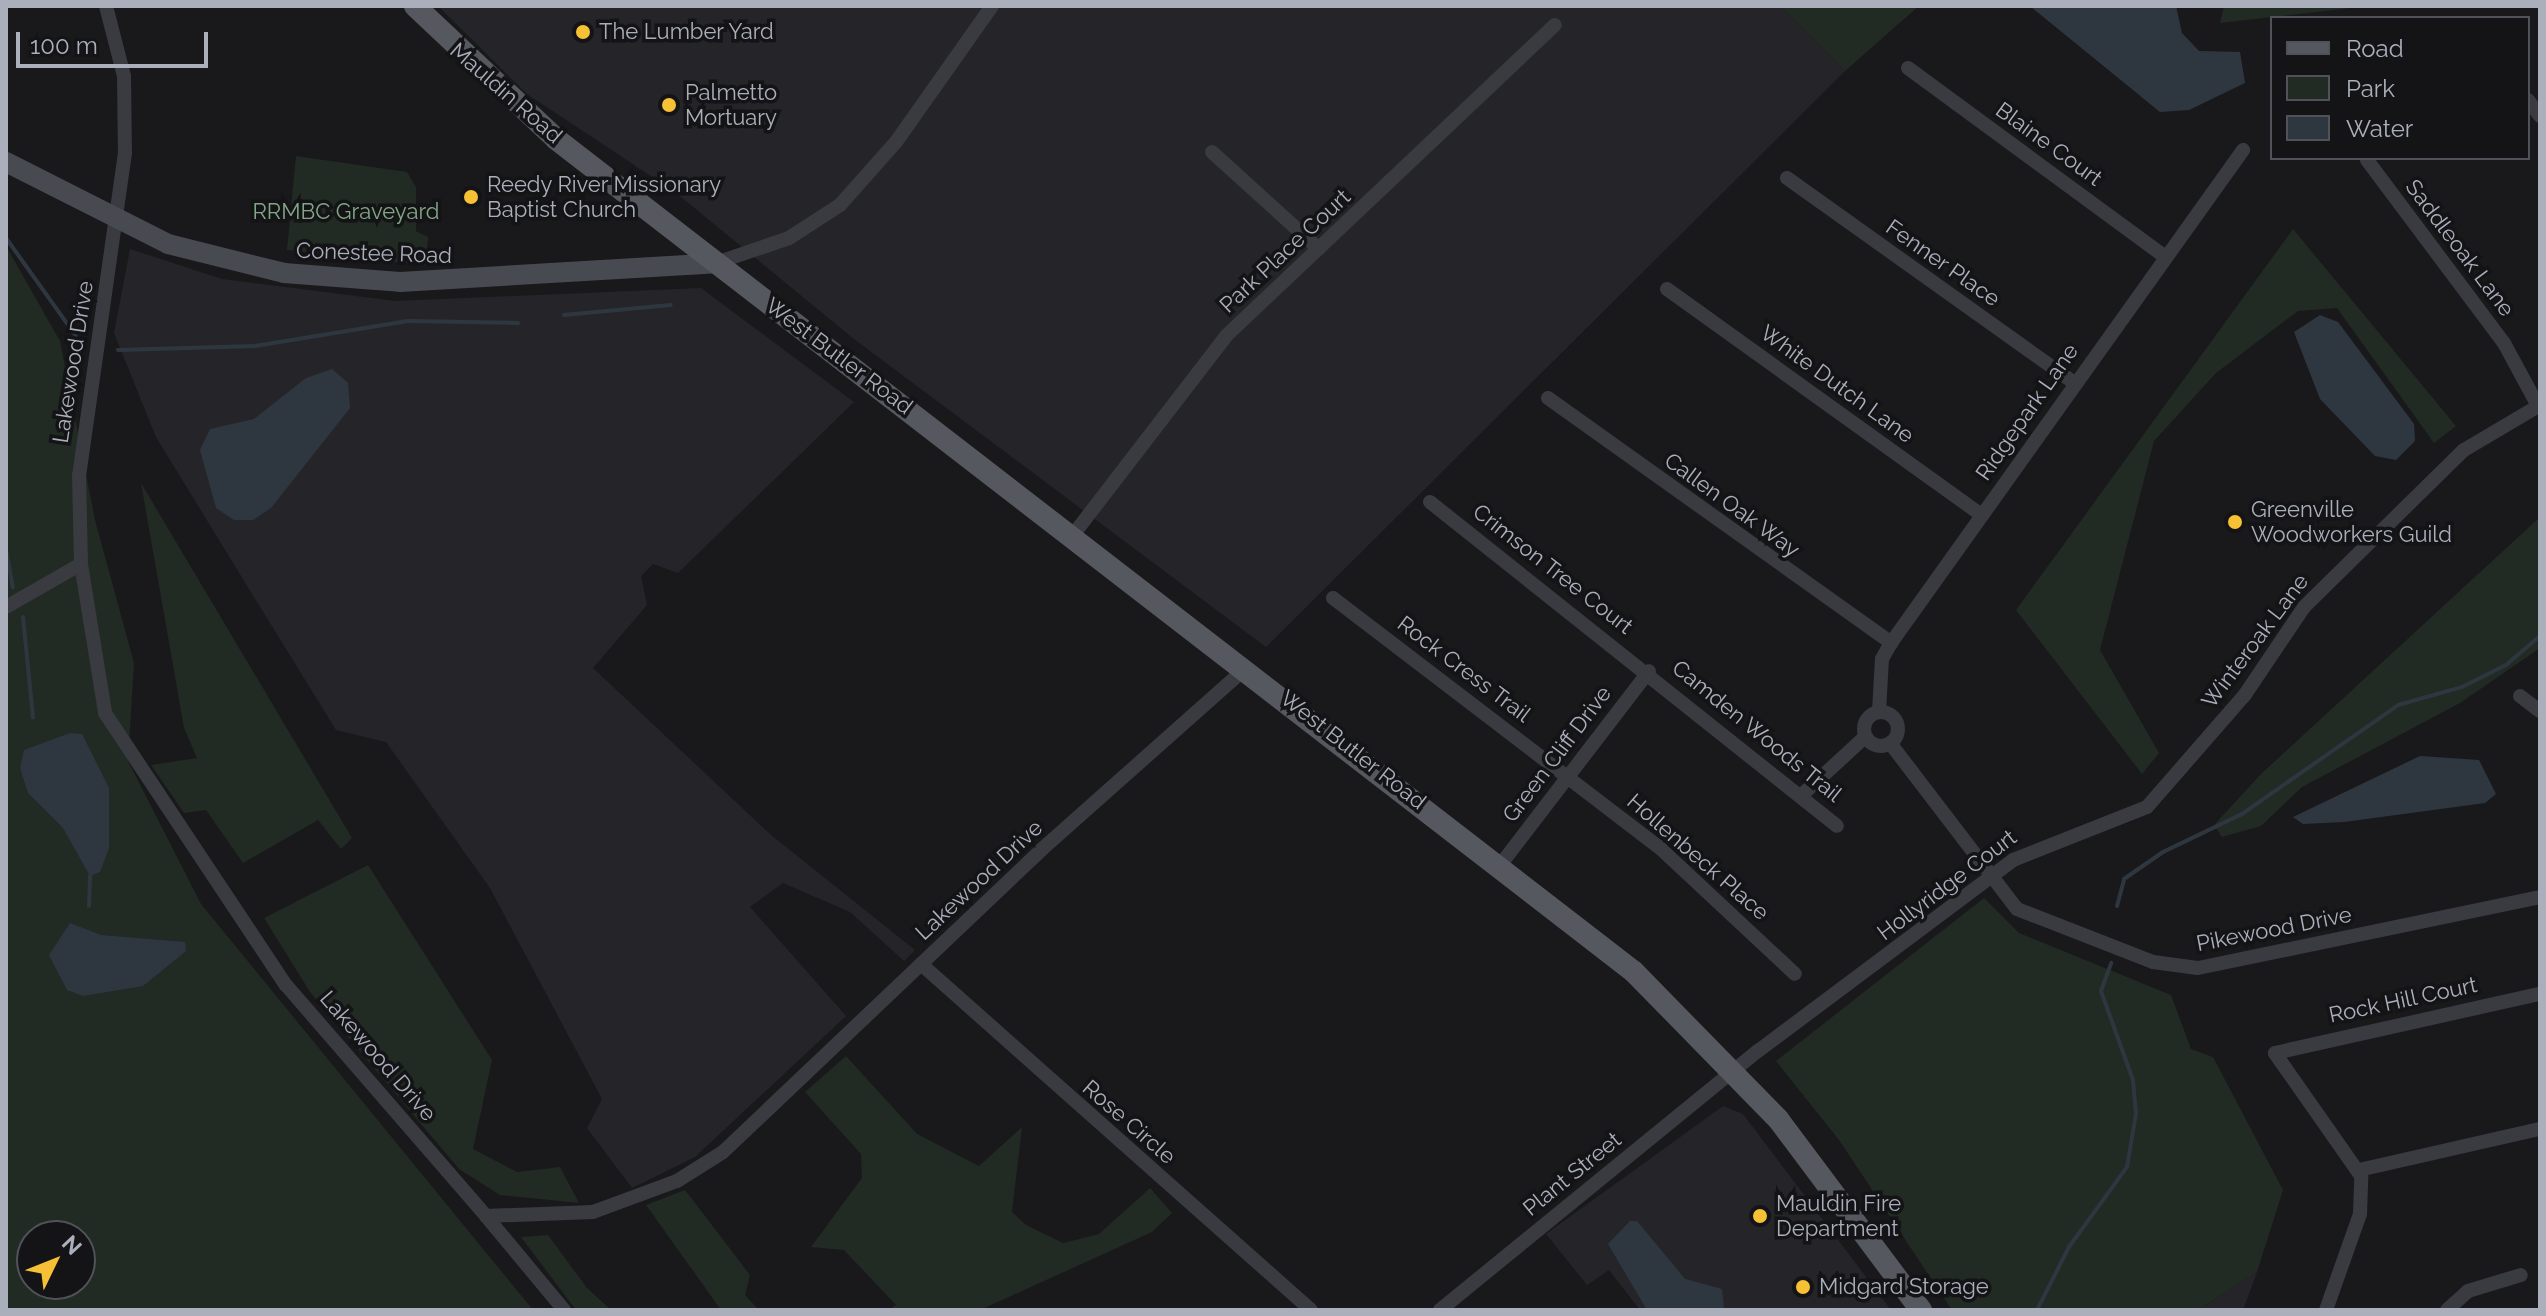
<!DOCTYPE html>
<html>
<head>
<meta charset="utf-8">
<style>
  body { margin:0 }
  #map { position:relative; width:2546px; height:1316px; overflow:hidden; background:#19191c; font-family:Raleway,sans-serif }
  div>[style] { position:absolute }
  .built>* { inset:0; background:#252529 }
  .green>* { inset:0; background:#212a23 }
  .water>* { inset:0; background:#2e3740 }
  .stream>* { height:4px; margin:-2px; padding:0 2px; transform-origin:2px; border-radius:2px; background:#2e3740 }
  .minor>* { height:14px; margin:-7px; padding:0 7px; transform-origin:7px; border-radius:7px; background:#3a3b41 }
  .minor>.ring { margin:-7px; padding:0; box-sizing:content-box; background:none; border:14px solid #3a3b41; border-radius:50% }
  .secondary>* { height:20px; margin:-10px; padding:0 10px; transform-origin:10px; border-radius:10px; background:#484a51 }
  .primary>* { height:22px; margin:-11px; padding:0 11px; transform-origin:11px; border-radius:11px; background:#565860 }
  .dots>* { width:22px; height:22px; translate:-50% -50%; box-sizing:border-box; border:4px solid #141417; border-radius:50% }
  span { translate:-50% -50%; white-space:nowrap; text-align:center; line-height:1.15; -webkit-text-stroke:7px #141417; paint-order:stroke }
  .poi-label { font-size:22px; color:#abafbc }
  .left { translate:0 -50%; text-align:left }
  .street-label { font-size:22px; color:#abafbc }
  .park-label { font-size:22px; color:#82a786 }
  .frame { position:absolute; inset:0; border:8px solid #abafbc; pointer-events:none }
  .legend { position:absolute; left:2270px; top:16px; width:260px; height:144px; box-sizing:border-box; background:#141417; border:2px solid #505259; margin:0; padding:10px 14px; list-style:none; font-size:24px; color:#abafbc }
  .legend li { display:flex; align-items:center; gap:16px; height:40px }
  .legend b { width:40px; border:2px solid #505259 }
  .north { position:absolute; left:16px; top:1220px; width:80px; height:80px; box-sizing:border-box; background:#141417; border:2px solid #505259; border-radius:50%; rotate:47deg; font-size:22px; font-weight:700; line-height:32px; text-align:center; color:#abafbc }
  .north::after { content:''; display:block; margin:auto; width:28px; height:36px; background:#f7c135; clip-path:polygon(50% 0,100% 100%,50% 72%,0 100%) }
  .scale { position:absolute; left:16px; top:32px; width:192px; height:36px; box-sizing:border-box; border:4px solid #abafbc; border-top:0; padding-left:10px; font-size:24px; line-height:28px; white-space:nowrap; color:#abafbc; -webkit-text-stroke:6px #141417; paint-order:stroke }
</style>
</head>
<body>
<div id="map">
  <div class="built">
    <div style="clip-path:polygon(438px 6px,1780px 6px,1845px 71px,1266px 647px,854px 339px,675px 192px,527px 94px)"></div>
    <div style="clip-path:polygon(130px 249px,222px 279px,395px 301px,701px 288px,854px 402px,678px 573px,653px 564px,641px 576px,647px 605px,593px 668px,771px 835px,915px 950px,904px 961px,850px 912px,783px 883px,750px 907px,846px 1016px,695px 1157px,632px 1188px,587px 1128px,602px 1099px,490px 888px,386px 742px,336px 730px,238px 571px,156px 437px,114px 333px)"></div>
    <div style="clip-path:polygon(1723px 1106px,1743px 1114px,1891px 1310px,1640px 1310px,1609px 1270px,1587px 1285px,1546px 1234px)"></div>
    <div style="clip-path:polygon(2257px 1272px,2243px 1310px,2198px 1310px)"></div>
  </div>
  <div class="green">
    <div style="clip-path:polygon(1780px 6px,1919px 6px,1845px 71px)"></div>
    <div style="clip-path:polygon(2224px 6px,2369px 6px,2220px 23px)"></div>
    <div style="clip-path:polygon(296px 156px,407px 172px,416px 187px,416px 231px,428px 237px,425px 265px,287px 250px)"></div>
    <div style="clip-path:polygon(2293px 229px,2456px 426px,2434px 443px,2337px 308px,2298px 311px,2216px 373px,2154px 441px,2100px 650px,2159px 753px,2142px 774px,2016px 610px)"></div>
    <div style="clip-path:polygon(evenodd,6px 246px,60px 341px,95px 520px,134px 663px,128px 761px,201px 904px,533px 1310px,6px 1310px,6px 246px,32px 1236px,80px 1236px,80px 1284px,32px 1284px,32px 1236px)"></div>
    <div style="clip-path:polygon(141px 483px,352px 838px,341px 849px,318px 820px,243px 863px,206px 810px,184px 813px,151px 765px,197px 758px,184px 728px)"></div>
    <div style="clip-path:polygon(2540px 517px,2540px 648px,2460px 703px,2302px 787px,2261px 826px,2222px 837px,2214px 825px,2261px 774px)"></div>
    <div style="clip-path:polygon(368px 865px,492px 1060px,473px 1149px,517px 1172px,560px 1167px,579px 1203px,500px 1195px,459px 1169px,310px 992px,264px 918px)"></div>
    <div style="clip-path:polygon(1984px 898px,2019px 933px,2171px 995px,2191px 1049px,2213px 1057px,2283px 1190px,2257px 1272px,2198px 1310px,1952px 1310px,1839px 1140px,1776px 1061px)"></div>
    <div style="clip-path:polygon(846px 1056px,917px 1134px,979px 1166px,1022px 1127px,1012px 1212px,1026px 1225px,1063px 1243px,1099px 1234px,1150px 1188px,1172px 1213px,1152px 1232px,980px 1310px,889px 1310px,896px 1305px,844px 1250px,811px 1247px,862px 1178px,861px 1154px,805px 1092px)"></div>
    <div style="clip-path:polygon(685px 1190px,750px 1275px,745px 1295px,759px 1310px,721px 1310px,646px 1205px)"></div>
    <div style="clip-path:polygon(548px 1235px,587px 1288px,611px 1310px,576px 1310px,521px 1237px)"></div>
  </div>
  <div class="water">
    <div style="clip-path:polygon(2030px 6px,2176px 6px,2182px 33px,2199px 51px,2240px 52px,2245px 83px,2189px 110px,2160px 112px)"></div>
    <div style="clip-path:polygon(2320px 315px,2338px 322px,2414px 424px,2415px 441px,2396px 460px,2375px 456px,2320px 399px,2294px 332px)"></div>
    <div style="clip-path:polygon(332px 369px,348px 383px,350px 408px,271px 508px,253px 520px,234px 520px,216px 508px,200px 450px,210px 429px,254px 419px,306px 378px)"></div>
    <div style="clip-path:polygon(70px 733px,82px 734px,109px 788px,109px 848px,100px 872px,90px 876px,63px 828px,28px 793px,20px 768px,24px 750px)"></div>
    <div style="clip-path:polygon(2420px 756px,2479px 760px,2496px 794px,2485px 803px,2344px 822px,2303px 824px,2293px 817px)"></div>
    <div style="clip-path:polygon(70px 923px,101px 935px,185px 942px,186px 951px,143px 986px,83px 996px,67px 990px,49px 955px)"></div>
    <div style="clip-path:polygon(1630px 1221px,1637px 1221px,1685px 1279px,1722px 1289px,1724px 1308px,1647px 1310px,1608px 1244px)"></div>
  </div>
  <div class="stream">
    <div style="left:6px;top:238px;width:120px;rotate:54.5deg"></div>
    <div style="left:6px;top:277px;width:30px;rotate:90deg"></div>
    <div style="left:564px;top:315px;width:107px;rotate:-5.3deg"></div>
    <div style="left:118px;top:350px;width:137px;rotate:-1.7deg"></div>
    <div style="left:255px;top:346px;width:155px;rotate:-9.3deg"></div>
    <div style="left:408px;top:321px;width:110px;rotate:1deg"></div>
    <div style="left:6px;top:549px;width:39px;rotate:80deg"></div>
    <div style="left:23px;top:617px;width:101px;rotate:84.3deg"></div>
    <div style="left:89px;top:906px;width:30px;rotate:-88deg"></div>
    <div style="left:2117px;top:906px;width:28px;rotate:-75deg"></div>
    <div style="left:2124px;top:879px;width:47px;rotate:-34.7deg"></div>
    <div style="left:2163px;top:852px;width:88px;rotate:-25.7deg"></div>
    <div style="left:2242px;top:814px;width:190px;rotate:-34.9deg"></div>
    <div style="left:2398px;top:705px;width:66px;rotate:-15.7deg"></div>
    <div style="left:2462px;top:687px;width:49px;rotate:-26.6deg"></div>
    <div style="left:2506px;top:665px;width:45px;rotate:-40.5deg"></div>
    <div style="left:2037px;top:1310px;width:71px;rotate:-63.1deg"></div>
    <div style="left:2069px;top:1247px;width:99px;rotate:-54.1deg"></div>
    <div style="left:2127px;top:1167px;width:54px;rotate:-80.4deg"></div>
    <div style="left:2136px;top:1114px;width:34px;rotate:-95deg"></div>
    <div style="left:2133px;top:1080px;width:95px;rotate:-109.8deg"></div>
    <div style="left:2101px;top:991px;width:30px;rotate:-70deg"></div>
  </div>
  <div class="minor">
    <div style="left:106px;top:6px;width:72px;rotate:75.6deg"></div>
    <div style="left:124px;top:76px;width:77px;rotate:89.3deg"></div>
    <div style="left:125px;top:153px;width:325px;rotate:98.1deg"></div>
    <div style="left:79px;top:475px;width:89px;rotate:88.7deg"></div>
    <div style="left:81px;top:564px;width:151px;rotate:80.8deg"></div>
    <div style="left:105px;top:713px;width:327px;rotate:56.4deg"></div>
    <div style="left:286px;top:985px;width:306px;rotate:49.1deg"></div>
    <div style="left:486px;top:1216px;width:107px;rotate:-2.1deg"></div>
    <div style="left:593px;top:1212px;width:90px;rotate:-20.3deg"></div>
    <div style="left:677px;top:1181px;width:54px;rotate:-32.2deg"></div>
    <div style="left:723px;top:1152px;width:439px;rotate:-43.5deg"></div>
    <div style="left:1041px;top:850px;width:274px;rotate:-41.6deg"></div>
    <div style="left:1908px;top:68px;width:318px;rotate:36.3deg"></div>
    <div style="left:2528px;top:100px;width:20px;rotate:53deg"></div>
    <div style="left:1212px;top:152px;width:144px;rotate:42.2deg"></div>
    <div style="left:2367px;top:160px;width:229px;rotate:53.2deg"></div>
    <div style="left:2504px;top:343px;width:72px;rotate:61.6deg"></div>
    <div style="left:1787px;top:178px;width:353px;rotate:35.5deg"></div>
    <div style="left:716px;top:263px;width:77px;rotate:-18.9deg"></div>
    <div style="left:789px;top:238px;width:61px;rotate:-32.9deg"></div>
    <div style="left:840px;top:205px;width:84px;rotate:-48.4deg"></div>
    <div style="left:896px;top:142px;width:166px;rotate:-54.8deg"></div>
    <div style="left:1667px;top:289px;width:388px;rotate:35.7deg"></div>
    <div style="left:1548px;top:398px;width:422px;rotate:35.5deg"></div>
    <div style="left:1430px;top:502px;width:520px;rotate:38.52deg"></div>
    <div style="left:1073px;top:535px;width:252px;rotate:-52.4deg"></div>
    <div style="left:1227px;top:335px;width:451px;rotate:-43.4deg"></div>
    <div style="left:1333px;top:598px;width:413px;rotate:37.4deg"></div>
    <div style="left:1661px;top:849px;width:183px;rotate:43deg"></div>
    <div style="left:6px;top:607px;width:86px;rotate:-29.8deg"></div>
    <div style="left:2520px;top:696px;width:25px;rotate:37deg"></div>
    <div style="left:1879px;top:712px;width:53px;rotate:-86.8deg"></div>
    <div style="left:1882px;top:659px;width:18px;rotate:-61deg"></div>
    <div style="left:1891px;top:643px;width:606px;rotate:-54.47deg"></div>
    <div class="ring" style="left:1864px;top:712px;width:20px;height:20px"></div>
    <div style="left:1890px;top:743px;width:209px;rotate:52.6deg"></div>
    <div style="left:2017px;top:909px;width:146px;rotate:21.3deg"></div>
    <div style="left:2153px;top:962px;width:45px;rotate:7.6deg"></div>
    <div style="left:2198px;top:968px;width:349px;rotate:-11.7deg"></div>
    <div style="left:1804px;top:793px;width:84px;rotate:-42.6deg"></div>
    <div style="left:1501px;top:864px;width:243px;rotate:-52.5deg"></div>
    <div style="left:921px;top:964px;width:521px;rotate:41.58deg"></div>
    <div style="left:2359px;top:1170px;width:186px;rotate:-12.8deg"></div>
    <div style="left:486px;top:1216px;width:122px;rotate:50.3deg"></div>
    <div style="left:1440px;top:1310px;width:410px;rotate:-39.2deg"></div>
    <div style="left:1758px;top:1051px;width:319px;rotate:-36.8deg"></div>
    <div style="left:2013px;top:860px;width:144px;rotate:-21.6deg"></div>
    <div style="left:2147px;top:807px;width:147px;rotate:-48.9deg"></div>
    <div style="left:2244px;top:696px;width:107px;rotate:-56deg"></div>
    <div style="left:2304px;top:607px;width:224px;rotate:-44.5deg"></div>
    <div style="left:2464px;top:450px;width:88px;rotate:-30.6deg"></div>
    <div style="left:2326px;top:1310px;width:102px;rotate:-70.5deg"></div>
    <div style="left:2360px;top:1214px;width:38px;rotate:-88deg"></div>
    <div style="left:2361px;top:1176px;width:150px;rotate:-125deg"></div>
    <div style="left:2275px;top:1053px;width:271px;rotate:-12.6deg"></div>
    <div style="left:2447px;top:1310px;width:28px;rotate:-42deg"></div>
    <div style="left:2468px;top:1291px;width:55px;rotate:-16.8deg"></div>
  </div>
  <div class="secondary">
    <div style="left:6px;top:162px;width:182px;rotate:26.8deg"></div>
    <div style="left:168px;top:244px;width:120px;rotate:14deg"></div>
    <div style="left:284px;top:273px;width:116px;rotate:4.4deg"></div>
    <div style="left:400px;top:282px;width:317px;rotate:-3.4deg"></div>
  </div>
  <div class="primary">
    <div style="left:415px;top:6px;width:194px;rotate:43.3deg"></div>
    <div style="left:556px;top:139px;width:1362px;rotate:37.69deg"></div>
    <div style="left:1634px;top:972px;width:206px;rotate:45.6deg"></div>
    <div style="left:1778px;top:1119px;width:239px;rotate:53.2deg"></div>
  </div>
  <div class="dots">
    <div style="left:583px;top:32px;background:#f7c135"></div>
    <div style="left:669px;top:105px;background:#f7c135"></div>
    <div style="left:471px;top:197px;background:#f7c135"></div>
    <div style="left:2235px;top:522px;background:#f7c135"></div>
    <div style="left:1760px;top:1216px;background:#f7c135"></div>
    <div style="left:1803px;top:1287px;background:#f7c135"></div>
  </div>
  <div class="poi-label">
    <span class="left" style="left:599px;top:32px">The Lumber Yard</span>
    <span class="left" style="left:685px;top:105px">Palmetto<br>Mortuary</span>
    <span class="left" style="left:487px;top:197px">Reedy River Missionary<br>Baptist Church</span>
    <span class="left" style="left:2251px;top:522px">Greenville<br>Woodworkers Guild</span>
    <span class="left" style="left:1776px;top:1216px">Mauldin Fire<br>Department</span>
    <span class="left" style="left:1819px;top:1287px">Midgard Storage</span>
  </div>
  <div class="street-label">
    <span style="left:506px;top:93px;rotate:41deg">Mauldin Road</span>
    <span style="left:2049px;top:144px;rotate:36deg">Blaine Court</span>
    <span style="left:2460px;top:248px;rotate:53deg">Saddleoak Lane</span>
    <span style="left:1285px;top:251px;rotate:-43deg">Park Place Court</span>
    <span style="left:374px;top:253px;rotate:2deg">Conestee Road</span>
    <span style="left:1943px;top:263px;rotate:35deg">Fenner Place</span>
    <span style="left:839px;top:356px;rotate:37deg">West Butler Road</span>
    <span style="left:73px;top:362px;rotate:-81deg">Lakewood Drive</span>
    <span style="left:1837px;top:384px;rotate:36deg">White Dutch Lane</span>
    <span style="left:2027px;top:412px;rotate:-55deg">Ridgepark Lane</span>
    <span style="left:1732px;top:505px;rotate:36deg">Callen Oak Way</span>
    <span style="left:1553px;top:569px;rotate:38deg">Crimson Tree Court</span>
    <span style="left:2255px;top:641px;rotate:-53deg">Winteroak Lane</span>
    <span style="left:1464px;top:669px;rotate:37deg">Rock Cress Trail</span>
    <span style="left:1757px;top:731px;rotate:39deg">Camden Woods Trail</span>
    <span style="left:1353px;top:750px;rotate:38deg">West Butler Road</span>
    <span style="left:1557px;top:754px;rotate:-53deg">Green Cliff Drive</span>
    <span style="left:1698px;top:857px;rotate:41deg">Hollenbeck Place</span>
    <span style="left:979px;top:880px;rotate:-43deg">Lakewood Drive</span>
    <span style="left:1947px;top:885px;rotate:-37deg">Hollyridge Court</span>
    <span style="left:2274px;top:929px;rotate:-11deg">Pikewood Drive</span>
    <span style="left:2403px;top:1000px;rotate:-12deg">Rock Hill Court</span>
    <span style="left:378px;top:1056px;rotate:49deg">Lakewood Drive</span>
    <span style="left:1129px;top:1122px;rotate:41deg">Rose Circle</span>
    <span style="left:1572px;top:1174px;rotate:-39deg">Plant Street</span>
  </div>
  <div class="park-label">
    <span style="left:346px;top:212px">RRMBC Graveyard</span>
  </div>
  <div class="frame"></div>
  <ul class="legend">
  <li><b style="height:10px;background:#565860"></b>Road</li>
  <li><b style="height:22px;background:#212a23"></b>Park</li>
  <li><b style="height:22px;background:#2e3740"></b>Water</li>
  </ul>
  <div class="north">N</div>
  <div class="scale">100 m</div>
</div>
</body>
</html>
